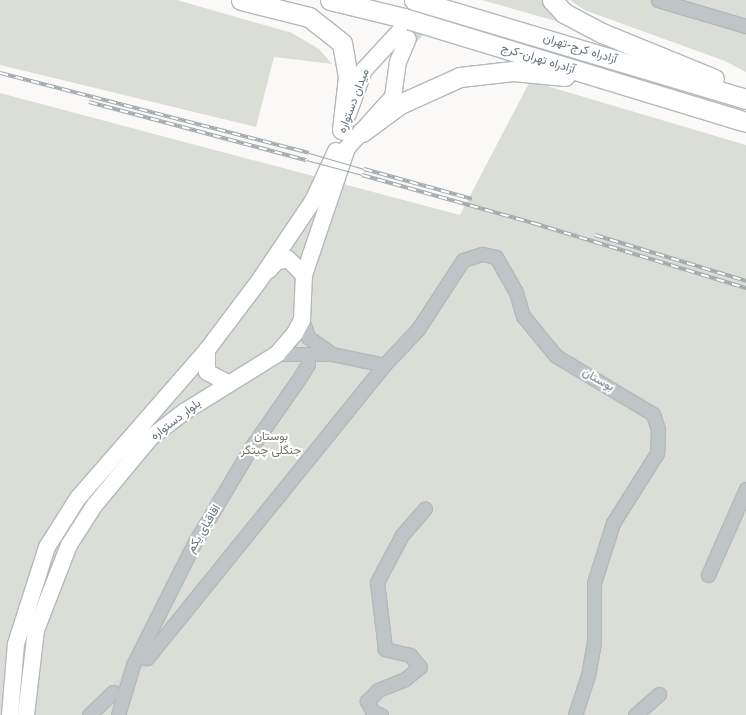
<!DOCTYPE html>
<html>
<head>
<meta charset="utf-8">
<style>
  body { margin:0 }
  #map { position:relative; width:746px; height:715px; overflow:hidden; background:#faf9f8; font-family:"Varela Round",Vazirmatn,sans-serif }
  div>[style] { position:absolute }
  .green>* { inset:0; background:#dbded7 }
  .minor-tunnel>* { height:13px; margin-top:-6.5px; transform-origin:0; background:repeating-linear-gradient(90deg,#d4d8d8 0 13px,transparent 0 19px) }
  .major-tunnel>* { height:16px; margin-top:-8px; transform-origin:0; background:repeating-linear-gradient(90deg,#d4d8d8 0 16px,transparent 0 24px) }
  .roads { filter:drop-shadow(1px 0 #b3b9bc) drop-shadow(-1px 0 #b3b9bc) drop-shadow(0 1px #b3b9bc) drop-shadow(0 -1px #b3b9bc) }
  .minor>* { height:13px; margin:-6.5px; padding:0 6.5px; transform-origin:6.5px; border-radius:6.5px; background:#bfc5c7 }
  .major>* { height:16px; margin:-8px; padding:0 8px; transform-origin:8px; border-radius:8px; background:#fff }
  .highway>* { height:19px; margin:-9.5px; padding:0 9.5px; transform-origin:9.5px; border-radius:9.5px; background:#fff }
  .tram>* { height:1px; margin:-0.5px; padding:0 0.5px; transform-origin:0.5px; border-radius:0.5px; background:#a0a9ac }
  .rail>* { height:4px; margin-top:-2px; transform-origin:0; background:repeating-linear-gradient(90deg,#fff 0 8px,#a0a9ac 0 16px); box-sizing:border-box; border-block:1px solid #a0a9ac }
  span { translate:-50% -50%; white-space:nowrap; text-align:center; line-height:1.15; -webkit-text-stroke:4px #fff; paint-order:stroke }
  .street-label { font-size:12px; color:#63747a }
  .park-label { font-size:12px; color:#6d7966 }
</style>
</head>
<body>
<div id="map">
  <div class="green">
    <div style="clip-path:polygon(0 0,177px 0,292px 33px,319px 49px,332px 64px,274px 57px,256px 127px,0 65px)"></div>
    <div style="clip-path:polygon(482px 0,544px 0,584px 29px)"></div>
    <div style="clip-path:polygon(570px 0,746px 0,746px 72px,725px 61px,584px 10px)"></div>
    <div style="clip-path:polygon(530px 81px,746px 145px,746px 715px,0 715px,0 93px,460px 215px)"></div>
  </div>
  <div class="minor-tunnel">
    <div style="left:113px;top:692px;width:48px;rotate:-45deg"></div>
  </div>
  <div class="major-tunnel">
    <div style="left:408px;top:39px;width:54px;rotate:-45.7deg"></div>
  </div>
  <div class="roads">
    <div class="minor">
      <div style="left:658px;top:0;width:92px;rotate:16.5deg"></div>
      <div style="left:277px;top:354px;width:55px"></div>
      <div style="left:332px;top:354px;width:29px;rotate:-145deg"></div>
      <div style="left:308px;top:337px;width:18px;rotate:-109deg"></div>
      <div style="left:332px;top:354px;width:53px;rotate:11.9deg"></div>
      <div style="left:384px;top:365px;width:50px;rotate:-46.6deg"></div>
      <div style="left:418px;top:329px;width:82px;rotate:-56.9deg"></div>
      <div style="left:463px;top:260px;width:20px;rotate:-18deg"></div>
      <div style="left:482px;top:254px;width:14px;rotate:12deg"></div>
      <div style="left:496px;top:257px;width:40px;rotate:60.3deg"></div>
      <div style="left:516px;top:292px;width:25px;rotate:74deg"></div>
      <div style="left:523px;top:316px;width:52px;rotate:50.5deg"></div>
      <div style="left:556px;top:356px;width:113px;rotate:30.9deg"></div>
      <div style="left:653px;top:414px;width:16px;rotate:72deg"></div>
      <div style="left:658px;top:429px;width:24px;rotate:92deg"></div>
      <div style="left:657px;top:453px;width:83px;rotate:122.2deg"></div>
      <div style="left:613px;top:523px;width:63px;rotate:107.6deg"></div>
      <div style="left:594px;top:583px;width:59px;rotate:90deg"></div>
      <div style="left:594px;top:642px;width:34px;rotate:100deg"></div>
      <div style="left:588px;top:675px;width:42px;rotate:108deg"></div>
      <div style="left:708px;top:575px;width:94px;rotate:-66.2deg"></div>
      <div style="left:147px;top:658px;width:377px;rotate:-51deg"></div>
      <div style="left:89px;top:715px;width:33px;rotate:-44deg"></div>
      <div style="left:118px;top:715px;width:52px;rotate:-73.3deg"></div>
      <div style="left:133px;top:665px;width:140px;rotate:-63.3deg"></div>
      <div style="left:196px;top:540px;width:106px;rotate:-59.3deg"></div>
      <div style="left:250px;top:449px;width:88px;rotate:-55.2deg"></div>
      <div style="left:300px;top:377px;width:15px;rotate:-58deg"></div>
      <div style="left:308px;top:364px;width:10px;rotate:-90deg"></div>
      <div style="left:381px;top:715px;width:9px;rotate:-159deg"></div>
      <div style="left:373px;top:712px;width:13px;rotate:-119deg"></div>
      <div style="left:367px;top:701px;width:16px;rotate:-45deg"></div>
      <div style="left:378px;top:690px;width:29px;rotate:-22deg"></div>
      <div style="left:405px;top:679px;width:19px;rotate:-39deg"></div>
      <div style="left:420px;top:667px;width:16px;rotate:-130deg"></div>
      <div style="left:410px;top:655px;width:26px;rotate:-167deg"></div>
      <div style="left:385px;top:649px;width:67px;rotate:-96.8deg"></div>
      <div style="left:377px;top:582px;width:53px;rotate:-62deg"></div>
      <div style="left:402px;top:535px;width:35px;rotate:-49deg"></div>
      <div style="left:635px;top:715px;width:32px;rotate:-41deg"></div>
    </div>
    <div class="major">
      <div style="left:348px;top:114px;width:47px;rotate:-70deg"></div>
      <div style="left:364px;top:70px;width:52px;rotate:-47.4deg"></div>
      <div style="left:269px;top:270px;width:11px;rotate:-49deg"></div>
      <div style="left:276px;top:262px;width:12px;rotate:-14deg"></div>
      <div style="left:288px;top:259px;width:23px;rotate:45deg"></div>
      <div style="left:207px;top:350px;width:22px;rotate:90deg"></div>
      <div style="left:207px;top:372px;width:24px;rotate:28deg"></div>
      <div style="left:10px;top:715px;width:71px;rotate:-85.2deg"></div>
      <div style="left:16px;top:644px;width:102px;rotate:-72.3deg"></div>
      <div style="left:47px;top:547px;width:58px;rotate:-57.7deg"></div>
      <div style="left:78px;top:498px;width:196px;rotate:-48.9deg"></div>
      <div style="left:207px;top:350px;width:86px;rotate:-53deg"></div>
      <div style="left:259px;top:281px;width:97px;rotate:-56deg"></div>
      <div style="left:313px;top:201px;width:55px;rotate:-65.3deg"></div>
      <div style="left:26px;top:715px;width:86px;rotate:-83.3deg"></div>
      <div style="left:36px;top:630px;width:91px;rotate:-68.8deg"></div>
      <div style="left:69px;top:545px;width:46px;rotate:-57.3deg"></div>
      <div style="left:94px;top:506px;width:88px;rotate:-50.5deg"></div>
      <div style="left:150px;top:438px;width:43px;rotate:-37.4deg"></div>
      <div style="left:184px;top:412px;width:110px;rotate:-31.9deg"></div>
      <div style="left:277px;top:354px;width:28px;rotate:-49deg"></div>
      <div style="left:295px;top:333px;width:15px;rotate:-62deg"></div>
      <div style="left:302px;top:320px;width:45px;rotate:-87.5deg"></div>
      <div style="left:304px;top:275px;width:134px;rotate:-71.3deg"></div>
      <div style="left:347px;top:148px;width:69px;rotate:-48deg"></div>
      <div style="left:393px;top:97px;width:35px;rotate:-82deg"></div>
      <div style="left:398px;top:62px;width:25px;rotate:-67deg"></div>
    </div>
    <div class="highway">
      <div style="left:241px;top:0;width:70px;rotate:14deg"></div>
      <div style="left:309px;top:17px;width:42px;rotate:38.2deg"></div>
      <div style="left:342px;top:43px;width:35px;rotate:80deg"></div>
      <div style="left:348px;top:77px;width:53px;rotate:96.5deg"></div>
      <div style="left:330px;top:0;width:76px;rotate:13.7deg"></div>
      <div style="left:404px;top:18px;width:357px;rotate:16.9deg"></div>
      <div style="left:414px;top:0;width:346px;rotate:16.6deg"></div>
      <div style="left:552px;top:0;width:18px;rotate:47deg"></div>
      <div style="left:564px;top:13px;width:43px;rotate:27.8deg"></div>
      <div style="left:602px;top:33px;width:121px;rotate:22.3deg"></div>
      <div style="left:362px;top:132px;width:47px;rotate:-36.4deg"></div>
      <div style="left:400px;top:104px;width:66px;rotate:-24.2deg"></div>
      <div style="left:460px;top:77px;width:53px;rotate:-6.5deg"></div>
      <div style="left:513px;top:71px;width:52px;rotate:5.5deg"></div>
    </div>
  </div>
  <div class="tram">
    <div style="left:309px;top:153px;width:57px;rotate:16.2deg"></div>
    <div style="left:306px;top:160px;width:58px;rotate:15deg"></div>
  </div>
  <div class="rail">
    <div style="left:0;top:73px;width:319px;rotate:14.5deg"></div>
    <div style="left:89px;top:102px;width:225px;rotate:15deg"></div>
    <div style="left:364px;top:169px;width:112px;rotate:15.5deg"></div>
    <div style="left:362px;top:175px;width:178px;rotate:15.7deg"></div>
    <div style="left:533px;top:223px;width:223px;rotate:17deg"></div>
    <div style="left:595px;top:235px;width:158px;rotate:16.9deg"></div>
  </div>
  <div class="street-label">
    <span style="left:580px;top:49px;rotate:17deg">آزادراه کرج-تهران</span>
    <span style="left:538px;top:59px;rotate:17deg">آزادراه تهران-کرج</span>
    <span style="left:354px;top:101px;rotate:-69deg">میدان دستواره</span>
    <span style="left:598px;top:380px;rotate:29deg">بوستان</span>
    <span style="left:176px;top:420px;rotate:-37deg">بلوار دستواره</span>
    <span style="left:204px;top:529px;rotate:-59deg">اقاقیای یکم</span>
  </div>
  <div class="park-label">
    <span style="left:271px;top:444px">بوستان<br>جنگلی چیتگر</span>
  </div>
</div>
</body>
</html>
